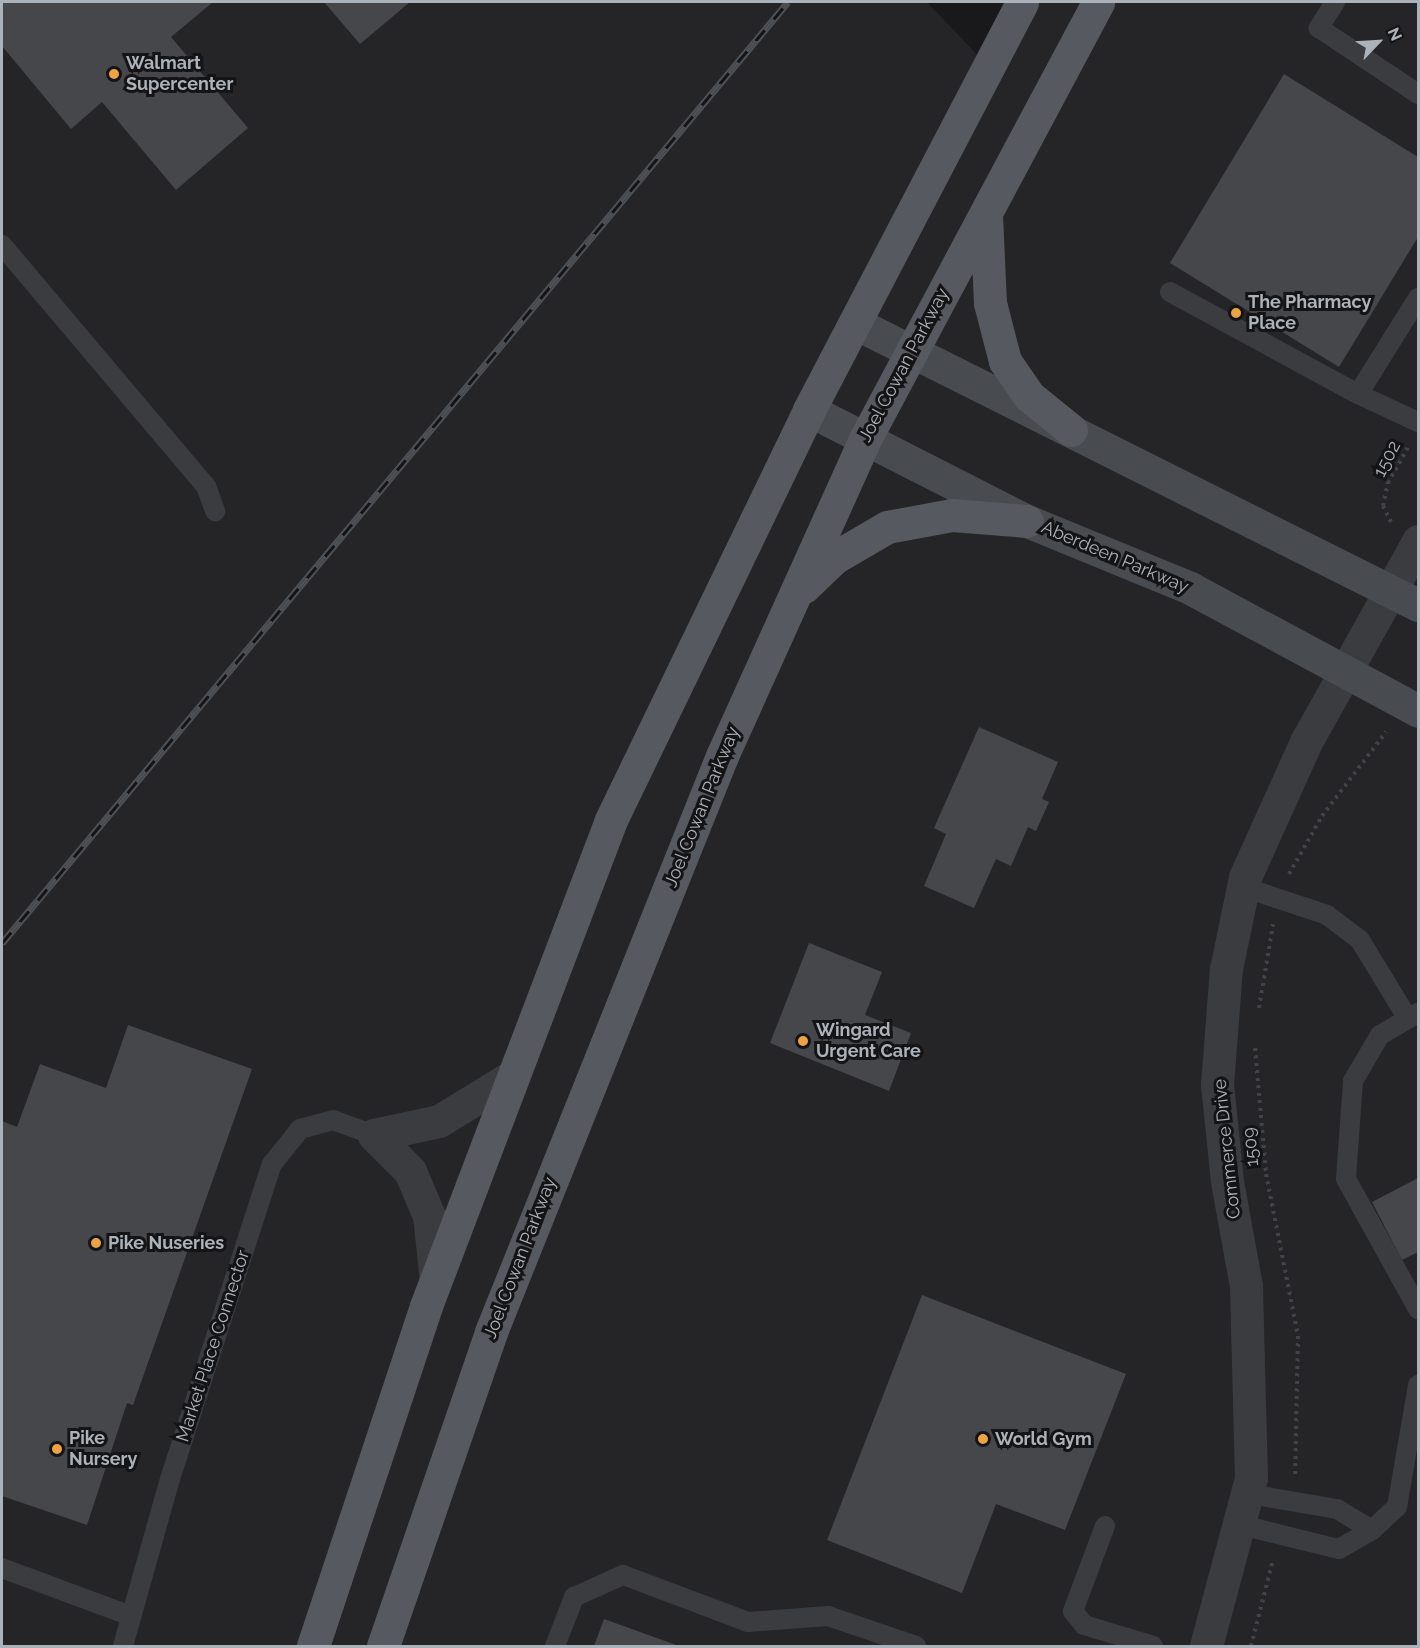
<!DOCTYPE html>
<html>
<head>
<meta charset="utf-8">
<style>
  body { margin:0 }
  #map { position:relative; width:1420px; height:1648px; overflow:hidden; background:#19191b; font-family:Raleway,sans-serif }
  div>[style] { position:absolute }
  .built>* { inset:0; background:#252528 }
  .building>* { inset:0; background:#46474b }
  .path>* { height:4px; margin-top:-2px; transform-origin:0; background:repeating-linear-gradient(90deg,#404347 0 3px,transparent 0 7.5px) }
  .lane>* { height:20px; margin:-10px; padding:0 10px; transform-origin:10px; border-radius:10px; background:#3a3c40 }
  .street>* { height:33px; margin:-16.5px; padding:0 16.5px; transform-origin:16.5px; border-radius:16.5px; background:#3a3c40 }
  .secondary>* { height:33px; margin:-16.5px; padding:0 16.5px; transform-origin:16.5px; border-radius:16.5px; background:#484b50 }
  .primary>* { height:33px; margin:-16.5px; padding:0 16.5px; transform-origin:16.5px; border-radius:16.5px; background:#56595f }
  .rail>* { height:7px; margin-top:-3.5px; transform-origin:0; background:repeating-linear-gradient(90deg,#141416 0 14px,#4d5055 0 28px); box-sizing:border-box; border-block:2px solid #4d5055 }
  .dots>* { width:16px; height:16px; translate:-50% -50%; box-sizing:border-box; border:3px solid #141416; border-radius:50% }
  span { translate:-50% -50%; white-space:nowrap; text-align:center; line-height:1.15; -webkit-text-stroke:6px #141416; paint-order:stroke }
  .poi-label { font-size:18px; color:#acb2ba; font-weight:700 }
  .left { translate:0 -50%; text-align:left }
  .street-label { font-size:18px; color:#acb2ba }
  .frame { position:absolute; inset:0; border:3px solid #acb2ba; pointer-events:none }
  .north { position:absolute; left:1348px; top:12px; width:60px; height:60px; -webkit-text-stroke:4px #141416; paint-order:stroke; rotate:65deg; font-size:16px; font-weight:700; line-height:24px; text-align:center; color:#acb2ba }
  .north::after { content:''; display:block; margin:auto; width:21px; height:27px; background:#acb2ba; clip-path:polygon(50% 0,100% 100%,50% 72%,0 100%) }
</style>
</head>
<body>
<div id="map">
  <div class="built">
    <div style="clip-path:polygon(2px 2px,927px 2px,982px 60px,1015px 2px,1418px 2px,1418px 1646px,2px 1646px)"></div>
  </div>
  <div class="building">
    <div style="clip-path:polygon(2px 2px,213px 2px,171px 37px,248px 128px,176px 190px,102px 102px,71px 129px,2px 46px)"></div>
    <div style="clip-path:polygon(324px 2px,410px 2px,360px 44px)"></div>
    <div style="clip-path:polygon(1284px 74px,1418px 157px,1418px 237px,1339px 367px,1170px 263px)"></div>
    <div style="clip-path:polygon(979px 727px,1058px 762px,1042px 799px,1049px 802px,1036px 831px,1028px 827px,1011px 866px,996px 859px,974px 908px,924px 886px,946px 834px,934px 828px)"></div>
    <div style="clip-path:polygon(809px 943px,882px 972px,865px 1015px,911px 1033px,889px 1091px,770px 1043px)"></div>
    <div style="clip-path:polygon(128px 1025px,252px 1069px,133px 1405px,127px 1403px,87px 1525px,2px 1496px,2px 1121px,17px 1127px,40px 1064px,106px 1088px)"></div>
    <div style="clip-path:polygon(1418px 1178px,1418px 1252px,1402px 1260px,1372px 1202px)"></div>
    <div style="clip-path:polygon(922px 1295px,1126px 1374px,1065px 1530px,996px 1504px,962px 1593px,827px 1540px)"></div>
    <div style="clip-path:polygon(604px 1619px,679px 1646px,594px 1646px)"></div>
  </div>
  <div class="path">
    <div style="left:1391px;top:522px;width:18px;rotate:-117deg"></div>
    <div style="left:1383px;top:506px;width:24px;rotate:-78deg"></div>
    <div style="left:1388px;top:483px;width:41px;rotate:-60.9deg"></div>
    <div style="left:1289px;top:874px;width:67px;rotate:-60.4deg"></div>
    <div style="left:1322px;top:816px;width:106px;rotate:-52.7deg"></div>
    <div style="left:1259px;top:1008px;width:85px;rotate:-80.5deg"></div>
    <div style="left:1255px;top:1048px;width:126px;rotate:85deg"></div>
    <div style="left:1266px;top:1174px;width:165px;rotate:78.8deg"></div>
    <div style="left:1298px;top:1336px;width:139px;rotate:91.2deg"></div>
    <div style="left:1251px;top:1646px;width:89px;rotate:-75.7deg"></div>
  </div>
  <div class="lane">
    <div style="left:1335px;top:2px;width:31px;rotate:122deg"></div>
    <div style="left:1319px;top:28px;width:119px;rotate:33.7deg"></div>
    <div style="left:2px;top:245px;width:316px;rotate:49.8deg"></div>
    <div style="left:206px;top:486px;width:27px;rotate:70deg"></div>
    <div style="left:1170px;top:292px;width:214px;rotate:28.5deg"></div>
    <div style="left:1418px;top:298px;width:113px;rotate:122deg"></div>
    <div style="left:1358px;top:394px;width:66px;rotate:25deg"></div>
    <div style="left:1243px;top:887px;width:89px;rotate:18.4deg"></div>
    <div style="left:1327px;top:915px;width:41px;rotate:37.1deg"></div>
    <div style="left:1360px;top:940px;width:92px;rotate:58.7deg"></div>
    <div style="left:1418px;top:1013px;width:44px;rotate:149.9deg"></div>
    <div style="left:1380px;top:1035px;width:53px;rotate:120.4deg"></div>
    <div style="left:1353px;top:1081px;width:98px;rotate:94.1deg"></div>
    <div style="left:1346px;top:1179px;width:149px;rotate:61deg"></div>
    <div style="left:1249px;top:1494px;width:89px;rotate:9.7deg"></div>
    <div style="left:1337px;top:1509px;width:41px;rotate:31deg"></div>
    <div style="left:1241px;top:1525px;width:101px;rotate:13.8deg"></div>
    <div style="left:1339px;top:1549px;width:38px;rotate:-30deg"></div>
    <div style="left:1372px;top:1530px;width:34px;rotate:-43deg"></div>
    <div style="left:1397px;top:1507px;width:124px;rotate:-80.2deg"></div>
    <div style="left:1105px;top:1526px;width:91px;rotate:110.6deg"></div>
    <div style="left:1073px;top:1611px;width:18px;rotate:52deg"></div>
    <div style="left:1084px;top:1625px;width:72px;rotate:16.9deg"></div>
    <div style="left:2px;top:1568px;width:138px;rotate:20.4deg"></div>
    <div style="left:123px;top:1646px;width:173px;rotate:-74.3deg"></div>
    <div style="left:170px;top:1479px;width:331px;rotate:-72.1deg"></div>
    <div style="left:272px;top:1164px;width:45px;rotate:-51.3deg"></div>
    <div style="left:300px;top:1129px;width:34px;rotate:-15deg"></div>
    <div style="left:333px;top:1120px;width:44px;rotate:20.1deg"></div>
    <div style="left:555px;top:1646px;width:53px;rotate:-68.8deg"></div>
    <div style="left:574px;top:1597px;width:54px;rotate:-24.2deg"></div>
    <div style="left:623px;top:1575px;width:134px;rotate:20.6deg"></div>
    <div style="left:748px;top:1622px;width:80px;rotate:-4.3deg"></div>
    <div style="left:828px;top:1616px;width:93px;rotate:18.8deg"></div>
  </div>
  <div class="street">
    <div style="left:374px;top:1135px;width:51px;rotate:45deg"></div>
    <div style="left:410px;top:1171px;width:49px;rotate:67.1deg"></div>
    <div style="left:429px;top:1216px;width:64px;rotate:83.8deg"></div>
    <div style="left:374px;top:1135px;width:66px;rotate:-12.2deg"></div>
    <div style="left:439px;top:1121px;width:88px;rotate:-31.5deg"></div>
    <div style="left:1206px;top:1646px;width:174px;rotate:-75deg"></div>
    <div style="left:1251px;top:1478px;width:192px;rotate:-91.5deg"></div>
    <div style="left:1246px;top:1286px;width:107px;rotate:-100.3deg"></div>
    <div style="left:1227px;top:1181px;width:97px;rotate:-95.9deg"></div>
    <div style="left:1217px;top:1085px;width:116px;rotate:-85.6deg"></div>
    <div style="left:1226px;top:969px;width:94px;rotate:-78.3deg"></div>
    <div style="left:1245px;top:877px;width:150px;rotate:-65.7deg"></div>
    <div style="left:1307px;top:740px;width:228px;rotate:-60.8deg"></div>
  </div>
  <div class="secondary">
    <div style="left:855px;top:323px;width:630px;rotate:26.61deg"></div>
    <div style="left:809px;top:410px;width:245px;rotate:27deg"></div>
    <div style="left:1027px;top:521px;width:176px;rotate:22.3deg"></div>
    <div style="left:1190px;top:588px;width:259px;rotate:28.3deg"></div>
  </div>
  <div class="primary">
    <div style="left:986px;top:215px;width:88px;rotate:87.4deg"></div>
    <div style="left:990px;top:303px;width:60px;rotate:75.5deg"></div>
    <div style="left:1005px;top:361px;width:42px;rotate:55.6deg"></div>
    <div style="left:1029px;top:396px;width:54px;rotate:39deg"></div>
    <div style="left:804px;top:587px;width:42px;rotate:-44deg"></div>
    <div style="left:834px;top:558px;width:61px;rotate:-30.3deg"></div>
    <div style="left:887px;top:527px;width:66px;rotate:-10.5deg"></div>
    <div style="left:952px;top:515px;width:75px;rotate:4.6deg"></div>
    <div style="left:313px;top:1646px;width:358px;rotate:-71.6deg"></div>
    <div style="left:426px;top:1306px;width:520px;rotate:-69.16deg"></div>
    <div style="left:611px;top:820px;width:455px;rotate:-64.2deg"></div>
    <div style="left:809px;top:410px;width:460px;rotate:-62.4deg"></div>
    <div style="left:383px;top:1646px;width:332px;rotate:-71deg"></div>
    <div style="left:491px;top:1332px;width:621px;rotate:-68.15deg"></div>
    <div style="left:722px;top:756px;width:348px;rotate:-65.7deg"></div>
    <div style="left:865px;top:439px;width:495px;rotate:-61.9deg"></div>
  </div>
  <div class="rail">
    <div style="left:2px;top:943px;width:1226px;rotate:-50.13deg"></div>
  </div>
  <div class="dots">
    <div style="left:114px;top:74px;background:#eea33e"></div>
    <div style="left:1236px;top:313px;background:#eea33e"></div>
    <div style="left:803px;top:1041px;background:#eea33e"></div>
    <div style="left:96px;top:1243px;background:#eea33e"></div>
    <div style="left:983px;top:1439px;background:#eea33e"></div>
    <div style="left:57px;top:1449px;background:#eea33e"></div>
  </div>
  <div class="poi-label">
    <span class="left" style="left:126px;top:74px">Walmart<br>Supercenter</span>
    <span class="left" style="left:1248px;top:313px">The Pharmacy<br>Place</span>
    <span class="left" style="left:816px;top:1041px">Wingard<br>Urgent Care</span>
    <span class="left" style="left:108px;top:1243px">Pike Nuseries</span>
    <span class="left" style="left:69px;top:1449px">Pike<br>Nursery</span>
    <span class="left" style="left:995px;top:1439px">World Gym</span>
  </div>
  <div class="street-label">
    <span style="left:904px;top:365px;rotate:-62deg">Joel Cowan Parkway</span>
    <span style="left:1387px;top:459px;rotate:-63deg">1502</span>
    <span style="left:1115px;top:557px;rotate:23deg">Aberdeen Parkway</span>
    <span style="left:702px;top:807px;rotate:-68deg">Joel Cowan Parkway</span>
    <span style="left:1251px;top:1147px;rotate:-95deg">1509</span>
    <span style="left:1227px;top:1149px;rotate:-96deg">Commerce Drive</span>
    <span style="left:520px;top:1258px;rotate:-69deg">Joel Cowan Parkway</span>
    <span style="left:213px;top:1346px;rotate:-72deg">Market Place Connector</span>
  </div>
  <div class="frame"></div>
  <div class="north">N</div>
</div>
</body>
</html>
